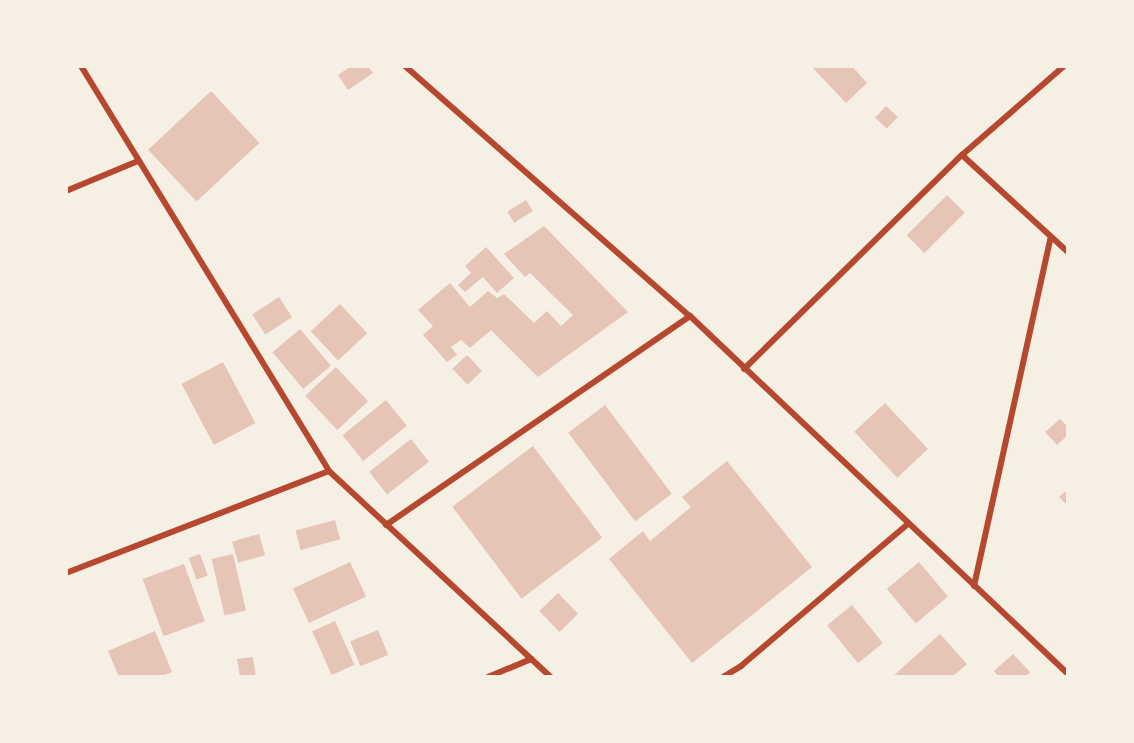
<!DOCTYPE html>
<html>
<head>
<meta charset="utf-8">
<style>
  body { margin:0 }
  #map { position:relative; width:1134px; height:743px; overflow:hidden; background:#f6efe4; font-family:Quicksand,sans-serif }
  div>[style] { position:absolute }
  .building>* { inset:0; background:#e6c5b7; transform-origin:0 0 }
  .minor>* { height:6px; margin:-3px; padding:0 3px; transform-origin:3px; border-radius:3px; background:#b5482f }
  span { translate:-50% -50%; white-space:nowrap; text-align:center; line-height:1.15; -webkit-text-stroke:6px #f6efe4; paint-order:stroke }
  .frame { position:absolute; inset:0; border:68px solid #f6efe4; pointer-events:none }
</style>
</head>
<body>
<div id="map">
  <div class="building">
    <div style="clip-path:polygon(351px 66px,368px 66px,373px 73px,348px 90px,338px 75px)"></div>
    <div style="clip-path:polygon(811px 66px,852px 66px,867px 83px,846px 103px)"></div>
    <div style="left:211px;top:91px;width:71px;height:86px;rotate:47deg"></div>
    <div style="left:886px;top:106px;width:16px;height:16px;rotate:43deg"></div>
    <div style="left:947px;top:195px;width:25px;height:57px;rotate:45deg"></div>
    <div style="left:526px;top:200px;width:13px;height:22px;rotate:58deg"></div>
    <div style="clip-path:polygon(544px 226px,628px 312px,538px 377px,491px 330px,470px 348px,461px 340px,451px 347px,457px 355px,447px 362px,423px 335px,433px 326px,418px 310px,450px 283px,470px 307px,488px 291px,497px 298px,504px 294px,534px 323px,547px 311px,561px 326px,573px 315px,530px 273px,525px 277px,504px 254px)"></div>
    <div style="clip-path:polygon(486px 247px,514px 278px,497px 293px,483px 277px,465px 292px,458px 285px,471px 273px,465px 266px)"></div>
    <div style="left:279px;top:297px;width:24px;height:32px;rotate:57deg"></div>
    <div style="left:340px;top:304px;width:40px;height:40px;rotate:47deg"></div>
    <div style="left:300px;top:329px;width:48px;height:36px;rotate:50deg"></div>
    <div style="left:467px;top:355px;width:22px;height:20px;rotate:47deg"></div>
    <div style="left:223px;top:362px;width:69px;height:47px;rotate:62deg"></div>
    <div style="left:336px;top:367px;width:47px;height:42px;rotate:47deg"></div>
    <div style="left:386px;top:400px;width:33px;height:56px;rotate:51deg"></div>
    <div style="left:885px;top:403px;width:63px;height:42px;rotate:47deg"></div>
    <div style="left:605px;top:405px;width:111px;height:46px;rotate:53deg"></div>
    <div style="clip-path:polygon(1060px 419px,1068px 427px,1068px 435px,1057px 445px,1045px 432px)"></div>
    <div style="left:411px;top:439px;width:29px;height:53px;rotate:52deg"></div>
    <div style="left:533px;top:446px;width:115px;height:101px;rotate:53deg"></div>
    <div style="clip-path:polygon(727px 461px,812px 567px,692px 663px,609px 559px,643px 531px,650px 541px,691px 507px,682px 497px)"></div>
    <div style="clip-path:polygon(1068px 489px,1068px 506px,1059px 497px)"></div>
    <div style="left:335px;top:520px;width:20px;height:41px;rotate:75deg"></div>
    <div style="left:259px;top:534px;width:22px;height:28px;rotate:74deg"></div>
    <div style="left:200px;top:554px;width:23px;height:12px;rotate:70deg"></div>
    <div style="left:233px;top:554px;width:58px;height:22px;rotate:77deg"></div>
    <div style="left:350px;top:562px;width:38px;height:63px;rotate:65deg"></div>
    <div style="left:919px;top:562px;width:45px;height:42px;rotate:50deg"></div>
    <div style="left:184px;top:564px;width:61px;height:44px;rotate:70deg"></div>
    <div style="left:558px;top:593px;width:29px;height:26px;rotate:46deg"></div>
    <div style="left:852px;top:605px;width:49px;height:32px;rotate:51deg"></div>
    <div style="left:335px;top:621px;width:48px;height:25px;rotate:66deg"></div>
    <div style="left:378px;top:630px;width:27px;height:30px;rotate:68deg"></div>
    <div style="clip-path:polygon(155px 631px,172px 672px,160px 677px,119px 677px,108px 651px)"></div>
    <div style="clip-path:polygon(940px 634px,967px 664px,952px 677px,892px 677px)"></div>
    <div style="clip-path:polygon(1013px 654px,1030px 672px,1025px 677px,999px 677px,994px 671px)"></div>
    <div style="clip-path:polygon(253px 657px,256px 677px,240px 677px,237px 659px)"></div>
  </div>
  <div class="minor">
    <div style="left:81px;top:66px;width:475px;rotate:58.5deg"></div>
    <div style="left:329px;top:471px;width:303px;rotate:42.9deg"></div>
    <div style="left:405px;top:66px;width:379px;rotate:41.3deg"></div>
    <div style="left:690px;top:316px;width:521px;rotate:43.44deg"></div>
    <div style="left:962px;top:155px;width:144px;rotate:42.5deg"></div>
    <div style="left:66px;top:191px;width:78px;rotate:-22.6deg"></div>
    <div style="left:744px;top:369px;width:305px;rotate:-44.5deg"></div>
    <div style="left:962px;top:155px;width:135px;rotate:-41.1deg"></div>
    <div style="left:386px;top:525px;width:369px;rotate:-34.5deg"></div>
    <div style="left:66px;top:573px;width:282px;rotate:-21.2deg"></div>
    <div style="left:974px;top:586px;width:357px;rotate:-77.6deg"></div>
    <div style="left:488px;top:677px;width:47px;rotate:-22.7deg"></div>
    <div style="left:723px;top:677px;width:21px;rotate:-31deg"></div>
    <div style="left:741px;top:666px;width:219px;rotate:-40.4deg"></div>
  </div>
  <div class="frame"></div>
</div>
</body>
</html>
